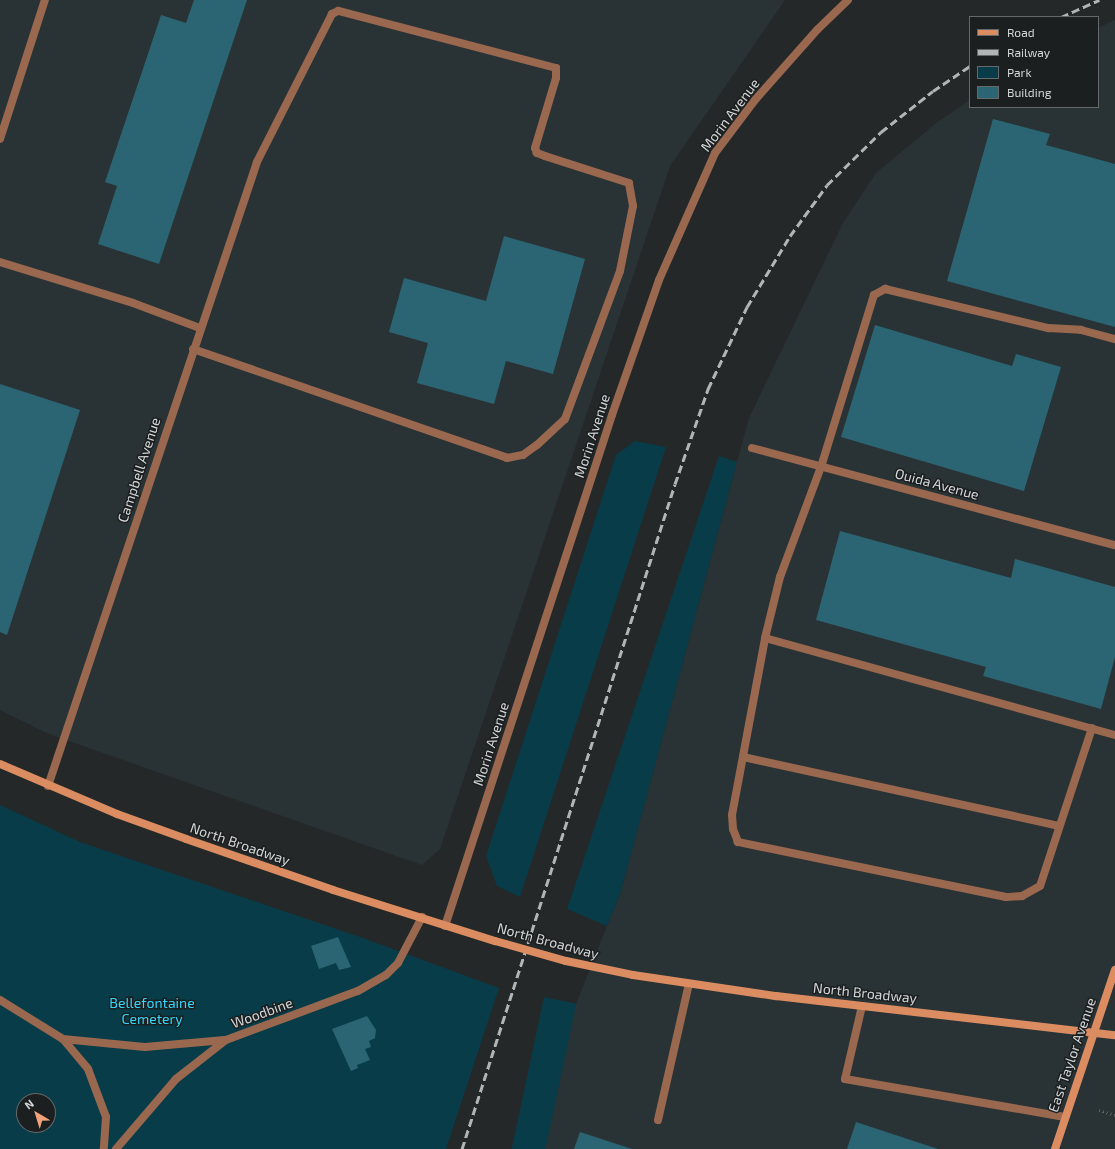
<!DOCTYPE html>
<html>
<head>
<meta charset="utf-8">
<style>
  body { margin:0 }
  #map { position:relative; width:1115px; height:1149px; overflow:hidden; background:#252829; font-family:"Exo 2",sans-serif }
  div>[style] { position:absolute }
  .built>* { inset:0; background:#293336 }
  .green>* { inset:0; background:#083c48; transform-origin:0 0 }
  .building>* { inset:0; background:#2b6573 }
  .path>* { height:2.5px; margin-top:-1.25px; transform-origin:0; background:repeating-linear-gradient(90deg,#5d6060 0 1px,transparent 0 4px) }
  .lane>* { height:8px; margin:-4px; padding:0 4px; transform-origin:4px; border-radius:4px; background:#9a684e }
  .street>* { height:8px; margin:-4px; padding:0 4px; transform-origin:4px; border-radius:4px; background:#9a684e }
  .secondary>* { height:8px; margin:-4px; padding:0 4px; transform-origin:4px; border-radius:4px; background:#db8c60 }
  .rail>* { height:3px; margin-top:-1.5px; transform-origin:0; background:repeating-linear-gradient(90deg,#b2b5b5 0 8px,transparent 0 12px) }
  .secondary-bridge>* { height:8px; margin:-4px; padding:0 4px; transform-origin:4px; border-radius:4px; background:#db8c60 }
  span { translate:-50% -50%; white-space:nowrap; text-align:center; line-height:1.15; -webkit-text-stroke:3px #1c1f20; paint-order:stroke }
  .street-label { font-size:14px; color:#d4d7d7 }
  .park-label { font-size:14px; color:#31d8fd }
  .legend { position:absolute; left:969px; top:16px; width:130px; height:92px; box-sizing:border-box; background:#1c1f20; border:1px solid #666969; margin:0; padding:5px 7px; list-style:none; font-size:12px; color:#d4d7d7 }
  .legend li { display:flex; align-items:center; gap:8px; height:20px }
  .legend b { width:20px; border:1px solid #666969 }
  .north { position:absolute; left:16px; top:1093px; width:40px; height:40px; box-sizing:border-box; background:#1c1f20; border:1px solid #666969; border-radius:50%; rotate:322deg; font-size:11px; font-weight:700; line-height:16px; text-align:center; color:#d4d7d7 }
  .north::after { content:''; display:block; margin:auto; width:14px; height:18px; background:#f0a279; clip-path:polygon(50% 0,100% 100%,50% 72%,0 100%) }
</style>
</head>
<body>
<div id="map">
  <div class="built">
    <div style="clip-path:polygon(0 0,785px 0,670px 166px,440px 849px,422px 865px,49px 734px,0 710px)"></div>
    <div style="clip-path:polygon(1115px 20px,1115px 1149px,529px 1149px,576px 1004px,621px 891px,749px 418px,843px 223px,876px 173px,935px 124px,970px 100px,970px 107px,1098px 107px,1098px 28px)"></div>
  </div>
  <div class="green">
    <div style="clip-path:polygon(635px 441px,666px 447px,520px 897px,497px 886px,486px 856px,616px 455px)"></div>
    <div style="clip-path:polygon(719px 456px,737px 462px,621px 891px,607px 926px,567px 909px)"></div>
    <div style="clip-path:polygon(evenodd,0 805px,80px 842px,363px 938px,499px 988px,446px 1149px,0 1149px,0 805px,24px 1101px,48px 1101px,48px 1125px,24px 1125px,24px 1101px)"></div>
    <div style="left:544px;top:997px;width:33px;height:160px;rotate:12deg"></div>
  </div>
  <div class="building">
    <div style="clip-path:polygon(194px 0,247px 0,159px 264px,98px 244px,117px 186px,105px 182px,161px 15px,186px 23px)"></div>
    <div style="clip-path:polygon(993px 119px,1050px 134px,1046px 145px,1115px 164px,1115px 327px,947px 281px)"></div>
    <div style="clip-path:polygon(504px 236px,585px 259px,553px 374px,506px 361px,494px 404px,417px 383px,428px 343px,389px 332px,404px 278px,486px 301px)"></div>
    <div style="clip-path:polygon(875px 325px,1012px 366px,1016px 354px,1061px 367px,1024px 491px,841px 437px)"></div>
    <div style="clip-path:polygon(0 384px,80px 410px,7px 635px,0 632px)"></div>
    <div style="clip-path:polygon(840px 531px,1011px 578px,1015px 559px,1115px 587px,1115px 657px,1101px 709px,983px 676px,986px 667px,816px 620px)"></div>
    <div style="clip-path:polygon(338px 937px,351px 967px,339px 970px,336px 963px,319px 969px,311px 946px)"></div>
    <div style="clip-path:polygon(367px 1016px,376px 1030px,375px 1038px,369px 1041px,371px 1047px,365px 1049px,370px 1060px,357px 1065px,358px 1068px,351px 1071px,332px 1029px)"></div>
    <div style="clip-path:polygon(856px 1122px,938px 1149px,847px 1149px)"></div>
    <div style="clip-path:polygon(580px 1132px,632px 1149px,574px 1149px)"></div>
  </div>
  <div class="path">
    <div style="left:1099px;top:1110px;width:17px;rotate:17deg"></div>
  </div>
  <div class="lane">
    <div style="left:0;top:139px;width:146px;rotate:-72.1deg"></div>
    <div style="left:0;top:262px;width:139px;rotate:17.1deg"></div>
    <div style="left:133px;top:303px;width:72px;rotate:20.5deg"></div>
    <div style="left:193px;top:349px;width:332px;rotate:19.1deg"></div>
    <div style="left:507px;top:458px;width:16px;rotate:-11deg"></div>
    <div style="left:523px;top:455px;width:17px;rotate:-36deg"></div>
    <div style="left:537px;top:445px;width:38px;rotate:-43deg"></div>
    <div style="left:565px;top:419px;width:158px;rotate:-69.6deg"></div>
    <div style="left:620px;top:271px;width:66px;rotate:-78.7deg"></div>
    <div style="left:633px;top:206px;width:23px;rotate:-100deg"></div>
    <div style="left:629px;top:183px;width:88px;rotate:-162.2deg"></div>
    <div style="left:545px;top:156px;width:9px;rotate:-159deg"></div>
    <div style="left:537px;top:153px;width:5px;rotate:-112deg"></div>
    <div style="left:535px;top:148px;width:73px;rotate:-73.3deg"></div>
    <div style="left:556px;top:78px;width:10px;rotate:-90deg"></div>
    <div style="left:556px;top:68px;width:225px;rotate:-165.3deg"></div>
    <div style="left:338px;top:11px;width:7px;rotate:153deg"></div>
    <div style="left:332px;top:14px;width:166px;rotate:116.9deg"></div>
    <div style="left:612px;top:415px;width:143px;rotate:-70.8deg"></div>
    <div style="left:659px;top:280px;width:139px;rotate:-66.2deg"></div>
    <div style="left:715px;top:153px;width:66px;rotate:-53deg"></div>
    <div style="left:755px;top:100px;width:94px;rotate:-48.5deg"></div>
    <div style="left:817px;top:30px;width:43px;rotate:-44.1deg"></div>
    <div style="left:765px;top:638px;width:363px;rotate:15.5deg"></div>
    <div style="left:1092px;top:728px;width:166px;rotate:108.2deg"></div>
    <div style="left:1040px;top:886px;width:21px;rotate:151deg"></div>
    <div style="left:1022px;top:896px;width:16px;rotate:176deg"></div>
    <div style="left:1006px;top:897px;width:274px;rotate:-168.4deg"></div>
    <div style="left:738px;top:842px;width:14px;rotate:-111deg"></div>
    <div style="left:733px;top:829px;width:14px;rotate:-94deg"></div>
    <div style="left:732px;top:815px;width:180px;rotate:-79.4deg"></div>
    <div style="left:765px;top:638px;width:63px;rotate:-76.2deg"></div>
    <div style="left:780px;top:577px;width:117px;rotate:-69.6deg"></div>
    <div style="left:821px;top:467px;width:180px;rotate:-72.9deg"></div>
    <div style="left:874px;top:295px;width:13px;rotate:-29deg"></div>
    <div style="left:885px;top:289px;width:168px;rotate:13.5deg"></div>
    <div style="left:1048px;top:328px;width:33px;rotate:3deg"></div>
    <div style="left:1081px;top:330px;width:35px;rotate:15deg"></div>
    <div style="left:743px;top:757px;width:323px;rotate:12.3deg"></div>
    <div style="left:0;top:1000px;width:74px;rotate:31.8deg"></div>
    <div style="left:63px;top:1039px;width:82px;rotate:5.6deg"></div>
    <div style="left:145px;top:1047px;width:80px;rotate:-5deg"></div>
    <div style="left:862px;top:1006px;width:75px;rotate:103.1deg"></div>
    <div style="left:845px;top:1079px;width:223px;rotate:9.8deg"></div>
    <div style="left:63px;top:1039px;width:39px;rotate:50deg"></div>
    <div style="left:88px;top:1069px;width:51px;rotate:69.4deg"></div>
    <div style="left:106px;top:1117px;width:32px;rotate:94deg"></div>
    <div style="left:658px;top:1120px;width:139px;rotate:-77.2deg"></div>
    <div style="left:116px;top:1149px;width:92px;rotate:-49.4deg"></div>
    <div style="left:176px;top:1079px;width:63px;rotate:-38deg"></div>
    <div style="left:226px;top:1040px;width:141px;rotate:-20.4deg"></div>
    <div style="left:358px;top:991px;width:32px;rotate:-30deg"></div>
    <div style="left:386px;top:975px;width:17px;rotate:-45deg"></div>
    <div style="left:398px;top:963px;width:52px;rotate:-62.4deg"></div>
  </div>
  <div class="street">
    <div style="left:752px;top:448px;width:376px;rotate:15deg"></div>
    <div style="left:48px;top:786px;width:658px;rotate:-71.48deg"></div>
    <div style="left:445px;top:926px;width:538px;rotate:-71.9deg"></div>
  </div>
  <div class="secondary">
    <div style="left:0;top:764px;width:127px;rotate:23.1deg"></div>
    <div style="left:117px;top:814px;width:73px;rotate:19.9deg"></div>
    <div style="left:186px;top:839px;width:156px;rotate:19.1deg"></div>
    <div style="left:333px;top:890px;width:170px;rotate:17.5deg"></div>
    <div style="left:566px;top:961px;width:68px;rotate:11.8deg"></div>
    <div style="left:633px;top:975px;width:145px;rotate:8.4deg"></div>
    <div style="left:776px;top:996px;width:341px;rotate:6.6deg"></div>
    <div style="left:1055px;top:1149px;width:189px;rotate:-71.5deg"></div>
  </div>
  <div class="rail">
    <div style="left:1061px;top:17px;width:42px;rotate:-24.1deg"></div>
    <div style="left:462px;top:1149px;width:698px;rotate:-72.24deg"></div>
    <div style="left:675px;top:484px;width:101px;rotate:-70.8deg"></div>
    <div style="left:708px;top:389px;width:91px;rotate:-64.6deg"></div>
    <div style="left:747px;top:307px;width:83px;rotate:-58.8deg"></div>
    <div style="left:790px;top:236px;width:63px;rotate:-54deg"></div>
    <div style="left:827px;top:185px;width:76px;rotate:-44.5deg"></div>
    <div style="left:881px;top:132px;width:66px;rotate:-38.3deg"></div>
    <div style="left:933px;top:91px;width:45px;rotate:-34deg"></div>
  </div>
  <div class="secondary-bridge">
    <div style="left:495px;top:941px;width:74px;rotate:15.7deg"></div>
  </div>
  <div class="street-label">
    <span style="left:730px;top:115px;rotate:-53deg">Morin Avenue</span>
    <span style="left:592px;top:436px;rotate:-72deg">Morin Avenue</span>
    <span style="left:139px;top:470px;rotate:-72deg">Campbell Avenue</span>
    <span style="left:937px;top:484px;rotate:15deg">Ouida Avenue</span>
    <span style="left:491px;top:744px;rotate:-72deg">Morin Avenue</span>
    <span style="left:240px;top:844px;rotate:19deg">North Broadway</span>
    <span style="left:548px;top:941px;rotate:15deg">North Broadway</span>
    <span style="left:865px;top:993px;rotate:6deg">North Broadway</span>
    <span style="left:262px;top:1013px;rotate:-20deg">Woodbine</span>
    <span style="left:1072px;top:1055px;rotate:-71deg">East Taylor Avenue</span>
  </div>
  <div class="park-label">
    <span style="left:152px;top:1011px">Bellefontaine<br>Cemetery</span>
  </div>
  <ul class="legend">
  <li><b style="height:5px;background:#db8c60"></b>Road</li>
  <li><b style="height:5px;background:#b2b5b5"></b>Railway</li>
  <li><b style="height:11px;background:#083c48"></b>Park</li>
  <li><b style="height:11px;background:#2b6573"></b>Building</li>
  </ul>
  <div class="north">N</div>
</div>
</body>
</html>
